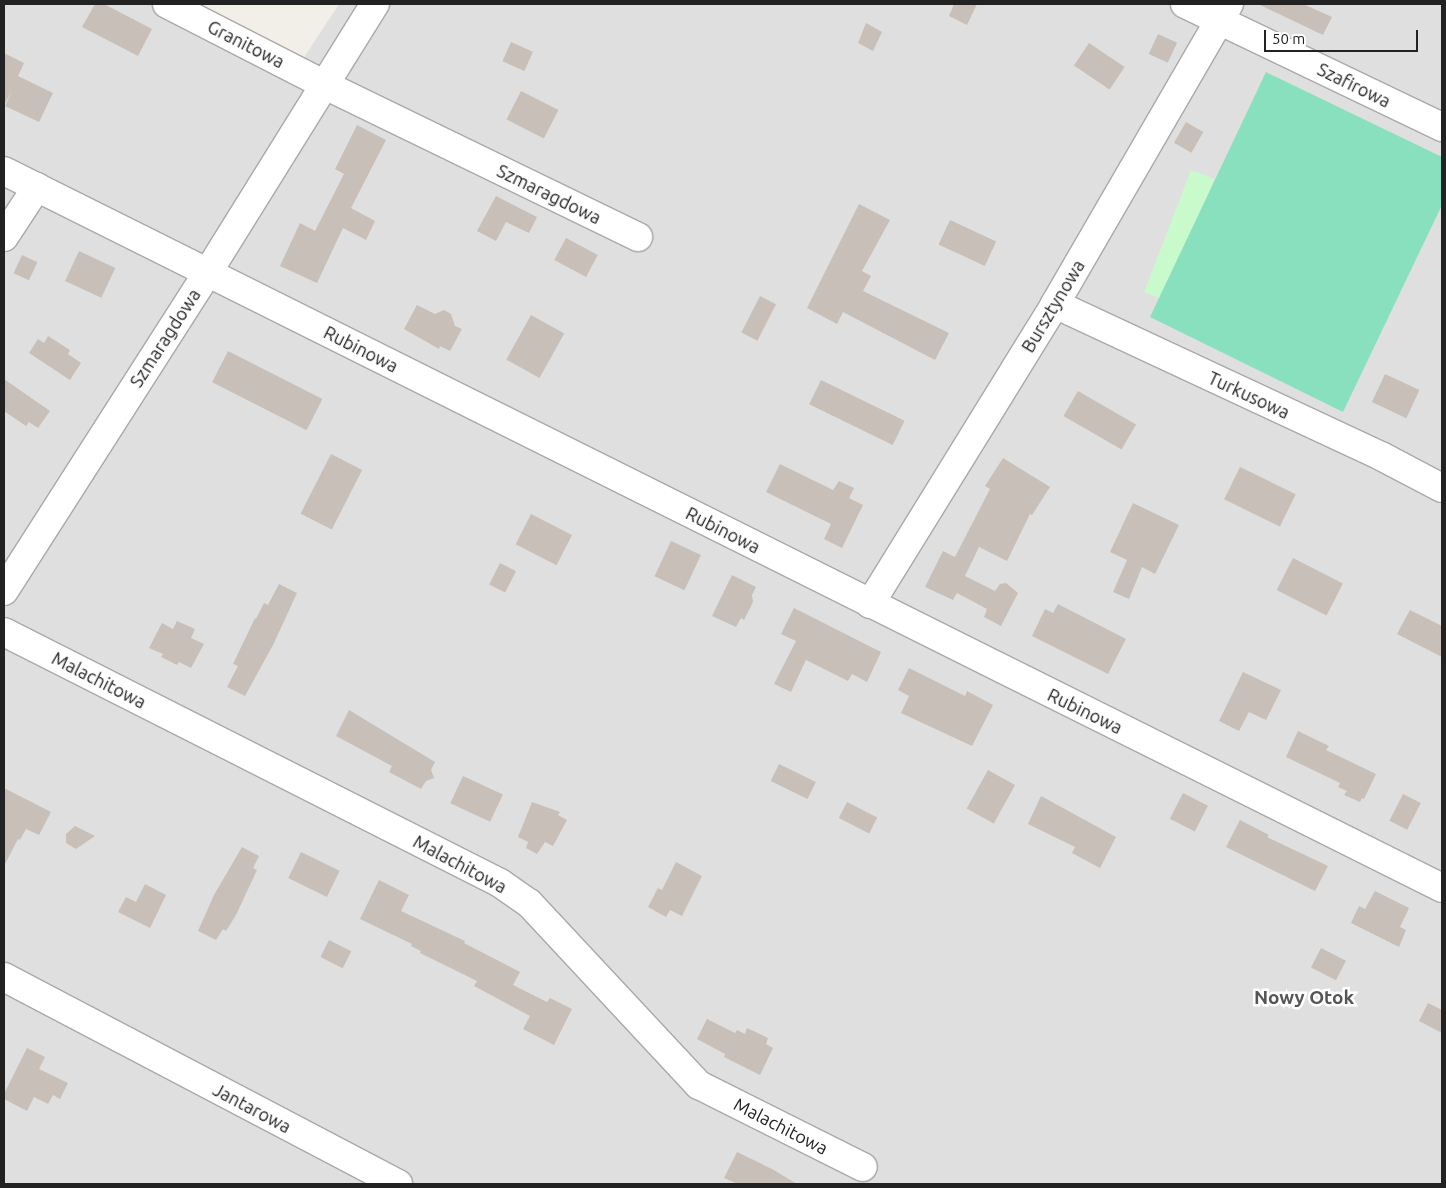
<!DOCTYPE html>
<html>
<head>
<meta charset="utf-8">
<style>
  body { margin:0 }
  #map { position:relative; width:1446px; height:1188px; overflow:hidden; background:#f2efe9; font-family:Ubuntu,sans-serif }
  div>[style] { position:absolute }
  .residential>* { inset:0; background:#e0dfdf }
  .park>* { inset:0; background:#c8facc; transform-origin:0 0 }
  .pitch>* { inset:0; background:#88e0be }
  .building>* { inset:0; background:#c7bfb8; transform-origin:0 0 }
  .roads { filter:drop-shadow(1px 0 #a9a9a9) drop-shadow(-1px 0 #a9a9a9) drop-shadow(0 1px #a9a9a9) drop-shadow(0 -1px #a9a9a9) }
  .minor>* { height:28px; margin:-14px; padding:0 14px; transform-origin:14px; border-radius:14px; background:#fff }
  span { translate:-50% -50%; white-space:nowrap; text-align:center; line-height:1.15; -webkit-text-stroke:5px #fff; paint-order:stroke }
  .street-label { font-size:18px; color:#222 }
  .neighbourhood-label { font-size:19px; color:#555; font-weight:700 }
  .frame { position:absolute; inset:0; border:5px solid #222; pointer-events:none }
  .scale { position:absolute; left:1264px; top:30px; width:154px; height:22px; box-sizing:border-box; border:2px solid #222; border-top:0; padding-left:6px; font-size:15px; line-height:18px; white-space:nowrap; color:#222; -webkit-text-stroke:4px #fff; paint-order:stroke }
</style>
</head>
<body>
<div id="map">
  <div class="residential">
    <div style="clip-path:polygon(4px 4px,196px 4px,303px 59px,339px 4px,1442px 4px,1442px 1184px,4px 1184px)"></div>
  </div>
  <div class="park">
    <div style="left:1191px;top:170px;width:25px;height:131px;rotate:21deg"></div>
  </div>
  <div class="pitch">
    <div style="clip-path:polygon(1266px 72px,1442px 157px,1442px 205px,1343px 412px,1150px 317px)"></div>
  </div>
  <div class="building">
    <div style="clip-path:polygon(95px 4px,104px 4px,152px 29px,138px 56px,82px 27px)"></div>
    <div style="clip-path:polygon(954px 4px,977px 4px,967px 25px,949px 16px)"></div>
    <div style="clip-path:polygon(1258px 4px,1303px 4px,1332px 17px,1323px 35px)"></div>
    <div style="clip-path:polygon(866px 23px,882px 32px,873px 51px,858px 43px)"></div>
    <div style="left:1158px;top:34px;width:21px;height:22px;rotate:25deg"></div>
    <div style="left:511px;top:42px;width:24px;height:21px;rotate:24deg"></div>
    <div style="left:1089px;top:43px;width:43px;height:27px;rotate:34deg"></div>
    <div style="clip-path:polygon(4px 53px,24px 63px,18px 76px,53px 93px,39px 122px,5px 106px,12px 91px,4px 105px)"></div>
    <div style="left:521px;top:91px;width:42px;height:32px;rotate:27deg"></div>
    <div style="left:1186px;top:122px;width:20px;height:24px;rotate:30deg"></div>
    <div style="clip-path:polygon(357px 125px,386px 140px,351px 208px,375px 221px,366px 240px,343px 228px,317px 283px,280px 266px,300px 223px,315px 231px,344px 174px,335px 169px)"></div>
    <div style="clip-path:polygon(496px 196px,537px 217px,529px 233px,506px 222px,496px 241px,477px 231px)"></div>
    <div style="clip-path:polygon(859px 204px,890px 220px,862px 271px,871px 276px,863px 291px,949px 333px,935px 360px,843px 312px,837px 324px,807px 308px)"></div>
    <div style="left:950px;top:220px;width:51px;height:27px;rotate:25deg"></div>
    <div style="left:566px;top:238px;width:36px;height:25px;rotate:28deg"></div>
    <div style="left:79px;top:251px;width:40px;height:33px;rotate:25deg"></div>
    <div style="left:22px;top:255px;width:17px;height:20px;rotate:25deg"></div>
    <div style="left:760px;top:296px;width:18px;height:41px;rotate:27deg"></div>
    <div style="clip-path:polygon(417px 305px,435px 314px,444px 310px,451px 314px,455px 326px,462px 329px,450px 351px,440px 346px,439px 349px,404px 329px)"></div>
    <div style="left:531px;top:315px;width:38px;height:51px;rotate:29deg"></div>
    <div style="clip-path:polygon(48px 336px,70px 350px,68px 354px,81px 363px,70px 380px,29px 353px,38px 339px,44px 343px)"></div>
    <div style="left:228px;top:351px;width:106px;height:35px;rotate:27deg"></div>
    <div style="left:1385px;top:374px;width:38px;height:31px;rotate:25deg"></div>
    <div style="clip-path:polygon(4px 379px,50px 411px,38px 428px,29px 422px,26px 426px,4px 411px)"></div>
    <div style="left:821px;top:380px;width:93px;height:27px;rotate:26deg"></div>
    <div style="left:1078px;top:391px;width:67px;height:29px;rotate:30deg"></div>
    <div style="left:331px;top:454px;width:35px;height:67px;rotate:27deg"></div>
    <div style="clip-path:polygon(1003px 458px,1050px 487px,1032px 515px,1030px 514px,1007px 561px,979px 547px,965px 576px,995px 591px,1000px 584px,1006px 583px,1018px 593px,1001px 626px,984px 617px,987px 609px,957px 593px,953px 600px,925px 587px,943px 551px,955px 557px,990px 489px,985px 486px)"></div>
    <div style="clip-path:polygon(780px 464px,833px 490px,839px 481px,854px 488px,849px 498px,863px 505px,842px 548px,824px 539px,831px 524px,766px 492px)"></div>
    <div style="left:1240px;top:467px;width:62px;height:36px;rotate:26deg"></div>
    <div style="clip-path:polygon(1133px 503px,1179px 525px,1155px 574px,1142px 567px,1129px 599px,1113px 592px,1127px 560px,1110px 552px)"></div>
    <div style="left:531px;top:514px;width:46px;height:34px;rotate:27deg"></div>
    <div style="left:671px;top:541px;width:33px;height:39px;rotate:25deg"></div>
    <div style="left:1293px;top:558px;width:56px;height:36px;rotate:27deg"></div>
    <div style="left:500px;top:563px;width:18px;height:24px;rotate:27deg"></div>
    <div style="clip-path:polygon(732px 575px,756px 587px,752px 595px,753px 602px,744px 620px,741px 618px,736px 627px,712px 616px)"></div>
    <div style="clip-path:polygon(279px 584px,297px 593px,273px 645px,245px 696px,227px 687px,238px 666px,233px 664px,255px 618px,256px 619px,264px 603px,268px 605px)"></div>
    <div style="clip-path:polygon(1058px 604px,1126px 639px,1108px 674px,1032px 636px,1045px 609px,1053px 613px)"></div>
    <div style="clip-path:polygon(794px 608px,881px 652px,867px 682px,852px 674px,848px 681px,806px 660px,791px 692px,774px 684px,796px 641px,781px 634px)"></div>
    <div style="clip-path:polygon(1410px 610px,1442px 626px,1442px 657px,1397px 634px)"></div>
    <div style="clip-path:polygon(177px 621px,195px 629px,191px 638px,204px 644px,191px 668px,179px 662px,177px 665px,161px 657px,163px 654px,149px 648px,162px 623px,173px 629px)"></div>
    <div style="clip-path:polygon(909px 668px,965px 696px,967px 691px,993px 705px,972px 746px,901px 713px,909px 696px,898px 690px)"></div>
    <div style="clip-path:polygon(1243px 672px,1281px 690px,1266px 720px,1249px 712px,1239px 731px,1219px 721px)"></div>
    <div style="clip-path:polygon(349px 710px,435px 762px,431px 770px,434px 778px,426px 781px,421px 789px,389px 772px,392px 766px,336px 736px)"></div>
    <div style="clip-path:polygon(1298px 731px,1329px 746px,1326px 750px,1376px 774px,1364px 799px,1362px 798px,1360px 802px,1344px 795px,1347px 791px,1338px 787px,1340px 783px,1286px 757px)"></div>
    <div style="left:779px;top:764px;width:41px;height:19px;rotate:26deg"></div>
    <div style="left:988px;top:770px;width:31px;height:44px;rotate:29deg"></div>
    <div style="left:463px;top:776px;width:44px;height:30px;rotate:25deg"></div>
    <div style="clip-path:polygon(4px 788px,51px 812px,39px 835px,26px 829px,20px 840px,18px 839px,4px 866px)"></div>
    <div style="left:1183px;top:793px;width:28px;height:29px;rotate:27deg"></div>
    <div style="left:1403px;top:794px;width:20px;height:30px;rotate:27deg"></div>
    <div style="clip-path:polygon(1041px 796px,1116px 837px,1100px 868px,1072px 853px,1075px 847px,1028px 824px)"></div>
    <div style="clip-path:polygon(532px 802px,560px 812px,558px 815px,567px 820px,553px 846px,545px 842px,537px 854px,526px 848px,528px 842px,518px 837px)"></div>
    <div style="left:847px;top:802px;width:34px;height:18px;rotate:27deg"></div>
    <div style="clip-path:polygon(1240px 820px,1269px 835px,1267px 837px,1328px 866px,1315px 891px,1226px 847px)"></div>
    <div style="clip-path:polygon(75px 826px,95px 836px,76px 849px,66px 843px,66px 834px)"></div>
    <div style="clip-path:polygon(242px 847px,259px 856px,253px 868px,257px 870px,236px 915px,226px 931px,223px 929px,216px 940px,198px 931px,214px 895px)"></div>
    <div style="left:301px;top:852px;width:43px;height:29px;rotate:26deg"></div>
    <div style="clip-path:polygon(676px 862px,702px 876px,682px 916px,670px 910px,666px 917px,648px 907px,658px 888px,662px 890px)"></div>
    <div style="clip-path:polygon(379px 880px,409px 895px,401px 911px,465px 941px,464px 943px,520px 972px,513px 985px,547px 1002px,550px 998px,572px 1009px,554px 1045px,523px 1029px,530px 1016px,474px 986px,477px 981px,420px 953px,421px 951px,411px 946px,412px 944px,360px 919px)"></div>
    <div style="clip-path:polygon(145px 884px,166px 895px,150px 928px,118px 912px,126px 897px,136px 902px)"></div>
    <div style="clip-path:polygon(1375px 891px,1409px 908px,1400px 927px,1406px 930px,1399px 947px,1351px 923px,1359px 906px,1365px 909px)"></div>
    <div style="left:329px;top:940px;width:25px;height:19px;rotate:27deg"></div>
    <div style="left:1321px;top:948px;width:28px;height:22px;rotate:27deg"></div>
    <div style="clip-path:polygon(1428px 1003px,1442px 1010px,1442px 1033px,1419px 1021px)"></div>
    <div style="clip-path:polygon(707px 1019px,735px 1033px,737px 1030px,745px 1034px,747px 1028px,768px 1038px,766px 1044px,773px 1048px,760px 1075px,724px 1057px,725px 1054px,697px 1039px)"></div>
    <div style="clip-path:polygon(27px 1048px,45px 1057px,39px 1069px,68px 1083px,60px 1099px,53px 1095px,48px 1104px,34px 1097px,27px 1111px,4px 1099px,4px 1094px)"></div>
    <div style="clip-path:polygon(737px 1152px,772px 1169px,797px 1184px,738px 1184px,724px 1178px)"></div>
  </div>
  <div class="roads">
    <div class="minor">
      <div style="left:167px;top:4px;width:178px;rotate:27.1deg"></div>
      <div style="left:325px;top:85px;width:348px;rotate:25.9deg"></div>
      <div style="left:1185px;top:4px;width:285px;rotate:25.6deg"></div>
      <div style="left:4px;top:171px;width:1607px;rotate:26.5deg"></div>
      <div style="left:4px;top:237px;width:60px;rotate:-56.6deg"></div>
      <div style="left:1055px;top:304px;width:360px;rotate:25deg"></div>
      <div style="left:1381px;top:456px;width:69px;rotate:27.7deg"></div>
      <div style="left:4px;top:591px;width:379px;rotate:-57.4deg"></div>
      <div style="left:208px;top:272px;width:316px;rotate:-58.1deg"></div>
      <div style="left:870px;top:604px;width:352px;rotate:-58.3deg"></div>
      <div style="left:1055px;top:304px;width:347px;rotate:-59.9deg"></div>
      <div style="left:4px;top:632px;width:556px;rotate:26.84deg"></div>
      <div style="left:500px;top:883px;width:35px;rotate:35deg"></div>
      <div style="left:529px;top:903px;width:249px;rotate:47deg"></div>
      <div style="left:699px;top:1085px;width:183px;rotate:26.6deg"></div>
      <div style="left:4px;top:977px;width:445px;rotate:27.7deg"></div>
    </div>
  </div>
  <div class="street-label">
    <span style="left:246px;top:44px;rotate:27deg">Granitowa</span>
    <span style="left:1354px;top:85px;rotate:26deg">Szafirowa</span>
    <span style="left:549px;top:194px;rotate:26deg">Szmaragdowa</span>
    <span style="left:1053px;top:306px;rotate:-59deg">Bursztynowa</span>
    <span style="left:165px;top:338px;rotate:-57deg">Szmaragdowa</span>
    <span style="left:361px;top:349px;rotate:27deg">Rubinowa</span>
    <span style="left:1249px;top:395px;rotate:25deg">Turkusowa</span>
    <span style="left:723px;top:530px;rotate:27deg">Rubinowa</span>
    <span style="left:99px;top:680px;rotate:27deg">Malachitowa</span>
    <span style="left:1085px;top:711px;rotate:26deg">Rubinowa</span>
    <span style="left:460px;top:864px;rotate:28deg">Malachitowa</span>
    <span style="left:252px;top:1108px;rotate:28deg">Jantarowa</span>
    <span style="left:781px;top:1126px;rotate:27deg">Malachitowa</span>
  </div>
  <div class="neighbourhood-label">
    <span style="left:1304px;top:998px">Nowy Otok</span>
  </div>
  <div class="frame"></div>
  <div class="scale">50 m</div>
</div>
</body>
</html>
